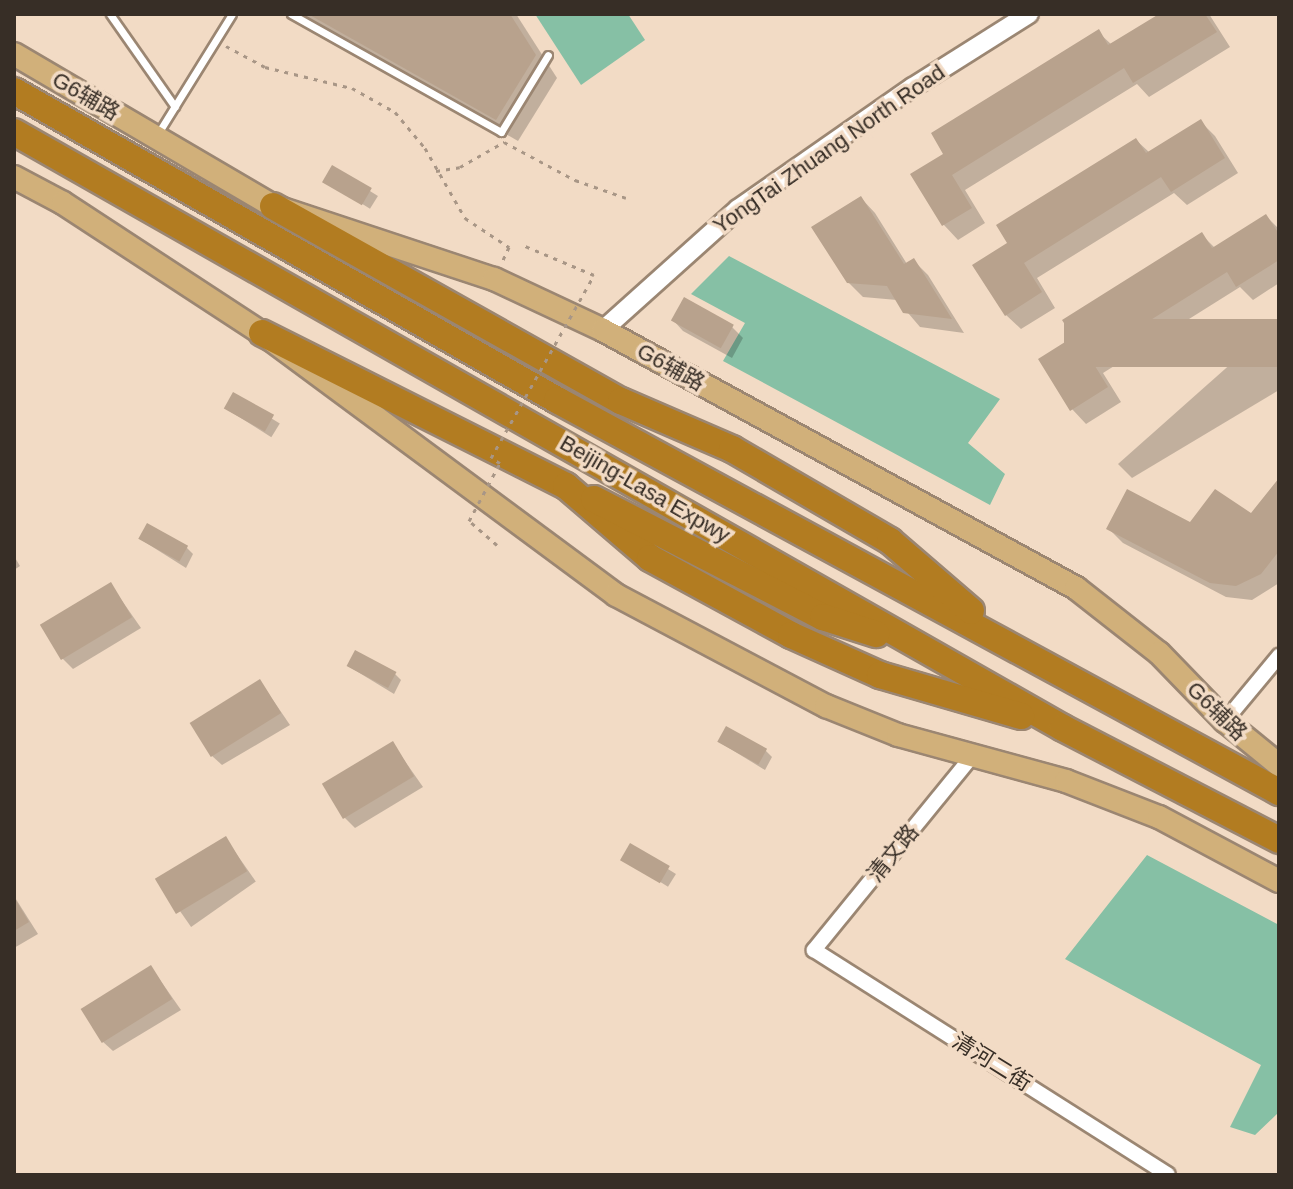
<!DOCTYPE html>
<html>
<head>
<meta charset="utf-8">
<style>
  body { margin:0 }
  #map { position:relative; width:1293px; height:1189px; overflow:hidden; background:#f2dbc5; font-family:Helvetica,"Noto Sans SC",sans-serif }
  div>[style] { position:absolute }
  .green>* { inset:0; background:#86c0a5 }
  .shadow>* { inset:0; background:#0003; transform-origin:0 0 }
  .building>* { inset:0; background:#b8a28d; transform-origin:0 0 }
  .path>* { height:3px; margin-top:-1.5px; transform-origin:0; background:repeating-linear-gradient(90deg,#a89686 0 4px,transparent 0 10px) }
  .roads { filter:drop-shadow(2px 0 #9b8672) drop-shadow(-2px 0 #9b8672) drop-shadow(0 2px #9b8672) drop-shadow(0 -2px #9b8672) }
  .service>* { height:7px; margin:-3.5px; padding:0 3.5px; transform-origin:3.5px; border-radius:3.5px; background:#fff }
  .minor>* { height:14px; margin:-7px; padding:0 7px; transform-origin:7px; border-radius:7px; background:#fff }
  .tertiary>* { height:18px; margin:-9px; padding:0 9px; transform-origin:9px; border-radius:9px; background:#fff }
  .primary>* { height:22px; margin:-11px; padding:0 11px; transform-origin:11px; border-radius:11px; background:#d1b07a }
  .motorway>* { height:26px; margin:-13px; padding:0 13px; transform-origin:13px; border-radius:13px; background:#b27c21 }
  .path-bridge>* { height:3px; margin-top:-1.5px; transform-origin:0; background:repeating-linear-gradient(90deg,#a89686 0 4px,transparent 0 10px) }
  span { translate:-50% -50%; white-space:nowrap; text-align:center; line-height:1.15; -webkit-text-stroke:7px #f2dbc5; paint-order:stroke }
  .street-label { font-size:22px; color:#372e26 }
  .frame { position:absolute; inset:0; border:16px solid #372e26; pointer-events:none }
</style>
</head>
<body>
<div id="map">
  <div class="green">
    <div style="clip-path:polygon(535px 14px,628px 14px,645px 40px,581px 85px)"></div>
    <div style="clip-path:polygon(729px 256px,1000px 399px,968px 443px,1005px 474px,990px 505px,723px 361px,745px 323px,691px 294px)"></div>
    <div style="clip-path:polygon(1147px 855px,1279px 925px,1279px 1112px,1255px 1135px,1230px 1127px,1261px 1065px,1065px 959px)"></div>
  </div>
  <div class="shadow">
    <div style="clip-path:polygon(301px 14px,516px 14px,557px 78px,518px 141px,310px 23px)"></div>
    <div style="clip-path:polygon(1163px 14px,1209px 14px,1230px 47px,1149px 97px,1137px 84px,965px 190px,985px 223px,958px 240px,944px 225px,913px 175px,946px 155px,1098px 32px,1112px 45px)"></div>
    <div style="clip-path:polygon(1201px 122px,1215px 136px,1238px 173px,1187px 205px,1174px 193px,1037px 278px,1055px 308px,1021px 329px,1006px 315px,1010px 243px,1136px 140px,1150px 153px)"></div>
    <div style="left:333px;top:168px;width:53px;height:15px;rotate:32deg"></div>
    <div style="clip-path:polygon(861px 198px,875px 213px,907px 264px,913px 260px,928px 275px,964px 333px,920px 327px,897px 300px,863px 297px,848px 282px)"></div>
    <div style="clip-path:polygon(1266px 216px,1279px 229px,1279px 283px,1253px 300px,1240px 287px,1103px 373px,1121px 402px,1086px 424px,1072px 409px,1075px 338px,1202px 235px,1215px 248px)"></div>
    <div style="clip-path:polygon(673px 320px,732px 327px,743px 338px,732px 358px,683px 331px)"></div>
    <div style="clip-path:polygon(1279px 321px,1279px 390px,1132px 478px,1118px 464px)"></div>
    <div style="left:234px;top:395px;width:54px;height:16px;rotate:32deg"></div>
    <div style="clip-path:polygon(1279px 482px,1279px 583px,1252px 600px,1226px 597px,1123px 543px,1108px 528px,1191px 524px,1251px 516px)"></div>
    <div style="clip-path:polygon(140px 539px,186px 547px,193px 554px,186px 568px)"></div>
    <div style="clip-path:polygon(14px 556px,20px 566px,14px 570px)"></div>
    <div style="clip-path:polygon(111px 585px,141px 628px,73px 669px,62px 658px)"></div>
    <div style="clip-path:polygon(348px 666px,395px 674px,401px 680px,394px 694px)"></div>
    <div style="clip-path:polygon(260px 681px,290px 725px,222px 765px,211px 755px)"></div>
    <div style="clip-path:polygon(719px 742px,765px 750px,772px 757px,765px 770px)"></div>
    <div style="clip-path:polygon(393px 744px,423px 787px,355px 828px,344px 817px)"></div>
    <div style="left:226px;top:839px;width:52px;height:79px;rotate:55deg"></div>
    <div style="left:631px;top:846px;width:53px;height:15px;rotate:32deg"></div>
    <div style="clip-path:polygon(14px 896px,38px 934px,14px 948px)"></div>
    <div style="clip-path:polygon(151px 967px,181px 1010px,113px 1051px,102px 1041px)"></div>
  </div>
  <div class="building">
    <div style="clip-path:polygon(308px 14px,510px 14px,536px 55px,496px 120px)"></div>
    <div style="clip-path:polygon(1159px 14px,1205px 14px,1217px 32px,1133px 83px,1124px 68px,952px 175px,972px 208px,942px 226px,910px 174px,943px 154px,931px 133px,1099px 29px,1108px 45px)"></div>
    <div style="clip-path:polygon(1201px 119px,1225px 158px,1171px 192px,1161px 177px,1024px 263px,1042px 292px,1005px 316px,972px 265px,1007px 243px,996px 225px,1136px 138px,1146px 153px)"></div>
    <div style="left:332px;top:165px;width:46px;height:20px;rotate:30deg"></div>
    <div style="clip-path:polygon(861px 196px,904px 264px,914px 258px,952px 319px,903px 313px,887px 286px,847px 283px,811px 227px)"></div>
    <div style="clip-path:polygon(1266px 214px,1279px 234px,1279px 260px,1236px 287px,1227px 272px,1090px 358px,1108px 387px,1070px 411px,1038px 359px,1073px 337px,1062px 320px,1202px 232px,1212px 248px)"></div>
    <div style="left:684px;top:297px;width:57px;height:27px;rotate:29deg"></div>
    <div style="left:1279px;top:319px;width:48px;height:215px;rotate:90deg"></div>
    <div style="left:233px;top:392px;width:47px;height:19px;rotate:29deg"></div>
    <div style="clip-path:polygon(1279px 478px,1279px 551px,1261px 574px,1236px 586px,1210px 583px,1106px 529px,1127px 489px,1190px 522px,1215px 489px,1251px 513px)"></div>
    <div style="left:147px;top:523px;width:47px;height:18px;rotate:29deg"></div>
    <div style="left:111px;top:582px;width:41px;height:83px;rotate:59deg"></div>
    <div style="left:355px;top:650px;width:47px;height:18px;rotate:28deg"></div>
    <div style="left:260px;top:679px;width:40px;height:83px;rotate:58deg"></div>
    <div style="left:726px;top:726px;width:47px;height:18px;rotate:29deg"></div>
    <div style="left:393px;top:741px;width:41px;height:83px;rotate:59deg"></div>
    <div style="left:226px;top:836px;width:41px;height:83px;rotate:59deg"></div>
    <div style="left:630px;top:843px;width:46px;height:20px;rotate:30deg"></div>
    <div style="clip-path:polygon(14px 897px,29px 922px,14px 931px)"></div>
    <div style="left:151px;top:965px;width:40px;height:83px;rotate:58deg"></div>
  </div>
  <div class="path">
    <div style="left:226px;top:46px;width:44px;rotate:28.3deg"></div>
    <div style="left:265px;top:67px;width:89px;rotate:13.6deg"></div>
    <div style="left:352px;top:88px;width:49px;rotate:29.2deg"></div>
    <div style="left:395px;top:112px;width:47px;rotate:50.2deg"></div>
    <div style="left:425px;top:148px;width:81px;rotate:60.3deg"></div>
    <div style="left:465px;top:218px;width:53px;rotate:33.4deg"></div>
    <div style="left:509px;top:247px;width:17px;rotate:115deg"></div>
    <div style="left:436px;top:171px;width:24px;rotate:-9deg"></div>
    <div style="left:460px;top:167px;width:51px;rotate:-29.6deg"></div>
    <div style="left:504px;top:142px;width:81px;rotate:28.2deg"></div>
    <div style="left:575px;top:180px;width:54px;rotate:19.4deg"></div>
  </div>
  <div class="roads">
    <div class="service">
      <div style="left:110px;top:14px;width:113px;rotate:55deg"></div>
      <div style="left:291px;top:14px;width:241px;rotate:29.3deg"></div>
      <div style="left:501px;top:132px;width:90px;rotate:-58.6deg"></div>
      <div style="left:157px;top:135px;width:142px;rotate:-58.2deg"></div>
    </div>
    <div class="minor">
      <div style="left:1225px;top:721px;width:85px;rotate:-50.3deg"></div>
      <div style="left:973px;top:755px;width:252px;rotate:129.2deg"></div>
      <div style="left:814px;top:950px;width:419px;rotate:32.4deg"></div>
    </div>
    <div class="tertiary">
      <div style="left:603px;top:330px;width:181px;rotate:-41.9deg"></div>
      <div style="left:738px;top:209px;width:213px;rotate:-34.9deg"></div>
      <div style="left:913px;top:87px;width:137px;rotate:-32.2deg"></div>
    </div>
    <div class="primary">
      <div style="left:14px;top:54px;width:300px;rotate:30.4deg"></div>
      <div style="left:273px;top:206px;width:233px;rotate:18.3deg"></div>
      <div style="left:494px;top:279px;width:120px;rotate:25.1deg"></div>
      <div style="left:603px;top:330px;width:539px;rotate:28.61deg"></div>
      <div style="left:1076px;top:588px;width:105px;rotate:38.1deg"></div>
      <div style="left:1159px;top:653px;width:95px;rotate:45.9deg"></div>
      <div style="left:1225px;top:721px;width:70px;rotate:39.2deg"></div>
      <div style="left:14px;top:177px;width:55px;rotate:28deg"></div>
      <div style="left:63px;top:203px;width:238px;rotate:33.2deg"></div>
      <div style="left:262px;top:333px;width:440px;rotate:36.5deg"></div>
      <div style="left:616px;top:595px;width:238px;rotate:27.9deg"></div>
      <div style="left:826px;top:706px;width:78px;rotate:21.9deg"></div>
      <div style="left:898px;top:735px;width:174px;rotate:15.3deg"></div>
      <div style="left:1066px;top:781px;width:100px;rotate:21.2deg"></div>
      <div style="left:1159px;top:817px;width:136px;rotate:28.1deg"></div>
    </div>
    <div class="motorway">
      <div style="left:14px;top:91px;width:625px;rotate:29.64deg"></div>
      <div style="left:557px;top:400px;width:822px;rotate:28.5deg"></div>
      <div style="left:14px;top:132px;width:1206px;rotate:29.6deg"></div>
      <div style="left:1063px;top:728px;width:243px;rotate:27.4deg"></div>
      <div style="left:273px;top:206px;width:399px;rotate:29.3deg"></div>
      <div style="left:621px;top:401px;width:121px;rotate:23.4deg"></div>
      <div style="left:732px;top:449px;width:183px;rotate:30.2deg"></div>
      <div style="left:890px;top:541px;width:107px;rotate:40.8deg"></div>
      <div style="left:262px;top:333px;width:340px;rotate:26.7deg"></div>
      <div style="left:566px;top:486px;width:111px;rotate:40.6deg"></div>
      <div style="left:650px;top:558px;width:161px;rotate:28.6deg"></div>
      <div style="left:791px;top:635px;width:98px;rotate:24.2deg"></div>
      <div style="left:880px;top:675px;width:147px;rotate:16.2deg"></div>
      <div style="left:594px;top:499px;width:258px;rotate:27.3deg"></div>
      <div style="left:823px;top:617px;width:56px;rotate:17.8deg"></div>
    </div>
  </div>
  <div class="path-bridge">
    <div style="left:497px;top:545px;width:37px;rotate:-139deg"></div>
    <div style="left:469px;top:521px;width:66px;rotate:-61.9deg"></div>
    <div style="left:500px;top:463px;width:10px;rotate:-151deg"></div>
    <div style="left:491px;top:458px;width:210px;rotate:-60.6deg"></div>
    <div style="left:594px;top:275px;width:77px;rotate:-157.1deg"></div>
  </div>
  <div class="street-label">
    <span style="left:86px;top:96px;rotate:30deg">G6辅路</span>
    <span style="left:829px;top:149px;rotate:-35deg">YongTai Zhuang North Road</span>
    <span style="left:671px;top:367px;rotate:29deg">G6辅路</span>
    <span style="left:645px;top:489px;rotate:30deg">Beijing-Lasa Expwy</span>
    <span style="left:1217px;top:711px;rotate:44deg">G6辅路</span>
    <span style="left:893px;top:853px;rotate:-51deg">清文路</span>
    <span style="left:992px;top:1062px;rotate:32deg">清河二街</span>
  </div>
  <div class="frame"></div>
</div>
</body>
</html>
